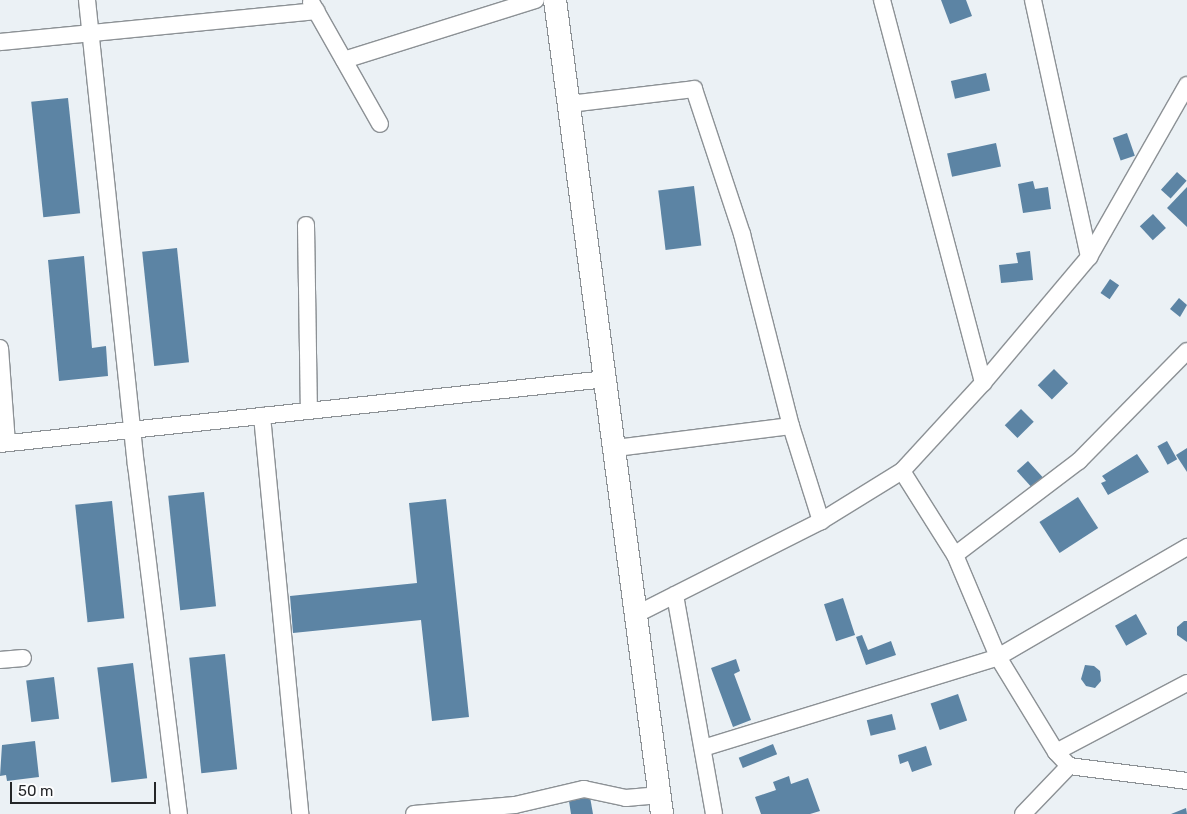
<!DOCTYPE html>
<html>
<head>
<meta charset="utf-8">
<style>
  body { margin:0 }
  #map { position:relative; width:1187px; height:814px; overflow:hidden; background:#ebf1f5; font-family:Rubik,sans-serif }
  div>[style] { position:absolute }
  .building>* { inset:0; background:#5c84a4; transform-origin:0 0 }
  .roads { filter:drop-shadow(1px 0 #8c9195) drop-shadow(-1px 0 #8c9195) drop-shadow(0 1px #8c9195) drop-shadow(0 -1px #8c9195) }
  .street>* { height:16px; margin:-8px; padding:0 8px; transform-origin:8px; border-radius:8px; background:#fff }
  .secondary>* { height:22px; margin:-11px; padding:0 11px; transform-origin:11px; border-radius:11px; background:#fff }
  span { translate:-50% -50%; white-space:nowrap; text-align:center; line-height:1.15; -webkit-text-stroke:4px #fcfdfe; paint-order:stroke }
  .scale { position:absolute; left:10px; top:782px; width:146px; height:22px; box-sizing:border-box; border:2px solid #242628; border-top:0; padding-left:6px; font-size:15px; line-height:18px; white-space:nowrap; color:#242628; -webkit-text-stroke:4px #fcfdfe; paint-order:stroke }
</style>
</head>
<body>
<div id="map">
  <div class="building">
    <div style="clip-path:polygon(941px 0,966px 0,972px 16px,950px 24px)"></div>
    <div style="left:986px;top:73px;width:18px;height:36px;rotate:77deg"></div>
    <div style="left:68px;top:98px;width:116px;height:37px;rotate:84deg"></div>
    <div style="left:1127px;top:133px;width:24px;height:15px;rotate:71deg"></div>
    <div style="left:996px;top:143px;width:24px;height:50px;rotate:78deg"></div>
    <div style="left:1177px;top:172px;width:13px;height:24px;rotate:42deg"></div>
    <div style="clip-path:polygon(1033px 181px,1035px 189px,1048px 187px,1051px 209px,1023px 213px,1018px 184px)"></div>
    <div style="left:694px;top:186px;width:60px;height:36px;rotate:83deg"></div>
    <div style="clip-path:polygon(1187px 187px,1187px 227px,1167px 208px)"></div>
    <div style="left:1153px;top:214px;width:19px;height:18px;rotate:47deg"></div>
    <div style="left:177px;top:248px;width:115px;height:35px;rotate:84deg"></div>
    <div style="clip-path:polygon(1030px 251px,1033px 280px,1001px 283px,999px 265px,1018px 263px,1016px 253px)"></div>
    <div style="clip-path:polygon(84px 256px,92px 348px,106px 346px,108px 376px,59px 381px,48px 260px)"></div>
    <div style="left:1110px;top:279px;width:11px;height:17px;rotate:34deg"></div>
    <div style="clip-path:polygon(1179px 298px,1187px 305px,1180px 317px,1170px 309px)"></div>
    <div style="left:1054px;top:369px;width:20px;height:23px;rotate:45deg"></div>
    <div style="left:1021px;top:409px;width:18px;height:23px;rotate:45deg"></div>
    <div style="left:1167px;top:441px;width:21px;height:11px;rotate:61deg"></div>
    <div style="clip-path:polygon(1187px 448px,1187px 472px,1176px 455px)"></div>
    <div style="clip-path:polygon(1137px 454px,1149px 472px,1108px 495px,1101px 483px,1106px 481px,1102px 476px)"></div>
    <div style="left:1028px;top:461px;width:24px;height:15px;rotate:48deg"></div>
    <div style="left:204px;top:492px;width:115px;height:36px;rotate:84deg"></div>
    <div style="left:1078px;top:497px;width:37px;height:46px;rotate:57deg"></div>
    <div style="clip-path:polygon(446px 499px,469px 717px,432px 721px,421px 620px,293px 633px,290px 596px,417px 583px,409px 503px)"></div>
    <div style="left:112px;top:501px;width:118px;height:37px;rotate:84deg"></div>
    <div style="left:843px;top:598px;width:39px;height:20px;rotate:72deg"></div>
    <div style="left:1136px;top:614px;width:23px;height:24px;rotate:61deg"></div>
    <div style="clip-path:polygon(1184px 621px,1187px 621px,1187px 642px,1177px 635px,1177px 627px)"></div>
    <div style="clip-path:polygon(862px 635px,868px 650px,891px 641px,896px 655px,866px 665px,856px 637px)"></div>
    <div style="left:225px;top:654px;width:116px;height:36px;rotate:84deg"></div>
    <div style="clip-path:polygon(736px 659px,740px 671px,734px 674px,751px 720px,733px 727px,711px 668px)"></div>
    <div style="left:133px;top:663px;width:116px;height:36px;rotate:83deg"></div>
    <div style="clip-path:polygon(1085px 665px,1094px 666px,1100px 671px,1101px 681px,1095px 688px,1086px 686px,1081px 679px)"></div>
    <div style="left:54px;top:677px;width:42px;height:28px;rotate:83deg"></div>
    <div style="left:958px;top:694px;width:28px;height:29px;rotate:71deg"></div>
    <div style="left:892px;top:714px;width:16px;height:26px;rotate:76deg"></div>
    <div style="clip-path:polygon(35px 741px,39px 777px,7px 781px,6px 775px,0 776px,2px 745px)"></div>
    <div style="left:773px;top:744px;width:11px;height:37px;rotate:68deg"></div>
    <div style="clip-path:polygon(926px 746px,932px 765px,912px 772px,908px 761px,900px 764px,898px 755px)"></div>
    <div style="clip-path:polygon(789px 776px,791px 784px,808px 778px,820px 811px,810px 814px,761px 814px,755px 797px,776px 790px,773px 782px)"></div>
    <div style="clip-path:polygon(590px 797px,593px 814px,571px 814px,569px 801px)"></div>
    <div style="clip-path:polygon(1186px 808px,1187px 814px,1171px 814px)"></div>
  </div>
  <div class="roads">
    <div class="street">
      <div style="left:87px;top:0;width:468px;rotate:84deg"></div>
      <div style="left:136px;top:465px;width:352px;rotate:83deg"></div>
      <div style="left:882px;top:0;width:396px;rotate:75.2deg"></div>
      <div style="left:1033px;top:0;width:263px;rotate:77.7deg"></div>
      <div style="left:311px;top:2px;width:140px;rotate:60.5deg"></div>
      <div style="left:0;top:42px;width:318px;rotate:-5.6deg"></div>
      <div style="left:344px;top:60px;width:201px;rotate:-17.4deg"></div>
      <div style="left:569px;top:104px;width:126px;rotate:-6.8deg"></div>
      <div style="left:694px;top:89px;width:153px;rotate:71.7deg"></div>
      <div style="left:742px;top:234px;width:198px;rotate:75.7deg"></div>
      <div style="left:791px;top:426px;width:100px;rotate:72.5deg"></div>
      <div style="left:306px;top:225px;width:186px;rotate:89.1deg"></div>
      <div style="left:0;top:348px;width:95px;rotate:85.8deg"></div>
      <div style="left:262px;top:416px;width:400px;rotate:84.5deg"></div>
      <div style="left:0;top:444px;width:609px;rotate:-6.12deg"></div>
      <div style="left:616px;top:448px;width:176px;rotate:-7.2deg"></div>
      <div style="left:902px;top:471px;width:99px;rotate:57.8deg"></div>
      <div style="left:955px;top:555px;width:111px;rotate:67.1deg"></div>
      <div style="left:998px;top:657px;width:111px;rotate:58.6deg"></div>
      <div style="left:1056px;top:752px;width:19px;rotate:47deg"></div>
      <div style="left:1069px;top:766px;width:119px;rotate:7.2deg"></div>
      <div style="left:955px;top:555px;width:156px;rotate:-37.2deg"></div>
      <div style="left:1079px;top:461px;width:154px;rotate:-45.5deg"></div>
      <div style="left:675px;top:595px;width:222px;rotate:79.9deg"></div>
      <div style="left:637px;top:614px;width:206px;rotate:-26.8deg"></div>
      <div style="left:821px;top:521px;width:95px;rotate:-31.7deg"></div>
      <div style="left:902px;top:471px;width:120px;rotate:-47.4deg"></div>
      <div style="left:983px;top:383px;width:165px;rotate:-49.9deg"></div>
      <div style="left:1089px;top:257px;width:198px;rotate:-60.3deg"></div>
      <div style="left:0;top:660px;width:23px;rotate:-5deg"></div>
      <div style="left:703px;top:748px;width:309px;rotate:-17.1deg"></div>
      <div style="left:998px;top:657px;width:219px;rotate:-30.2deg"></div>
      <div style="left:1056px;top:752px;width:148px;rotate:-27.8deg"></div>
      <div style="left:414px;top:814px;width:101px;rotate:-5.1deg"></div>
      <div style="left:515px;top:805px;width:71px;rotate:-13.1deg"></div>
      <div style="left:584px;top:789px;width:43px;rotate:12.1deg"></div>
      <div style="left:626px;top:798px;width:34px;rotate:-5deg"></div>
      <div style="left:1023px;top:814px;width:66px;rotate:-46.2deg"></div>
    </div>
    <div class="secondary">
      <div style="left:555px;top:0;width:821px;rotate:82.51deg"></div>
    </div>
  </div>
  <div class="scale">50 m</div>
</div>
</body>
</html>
